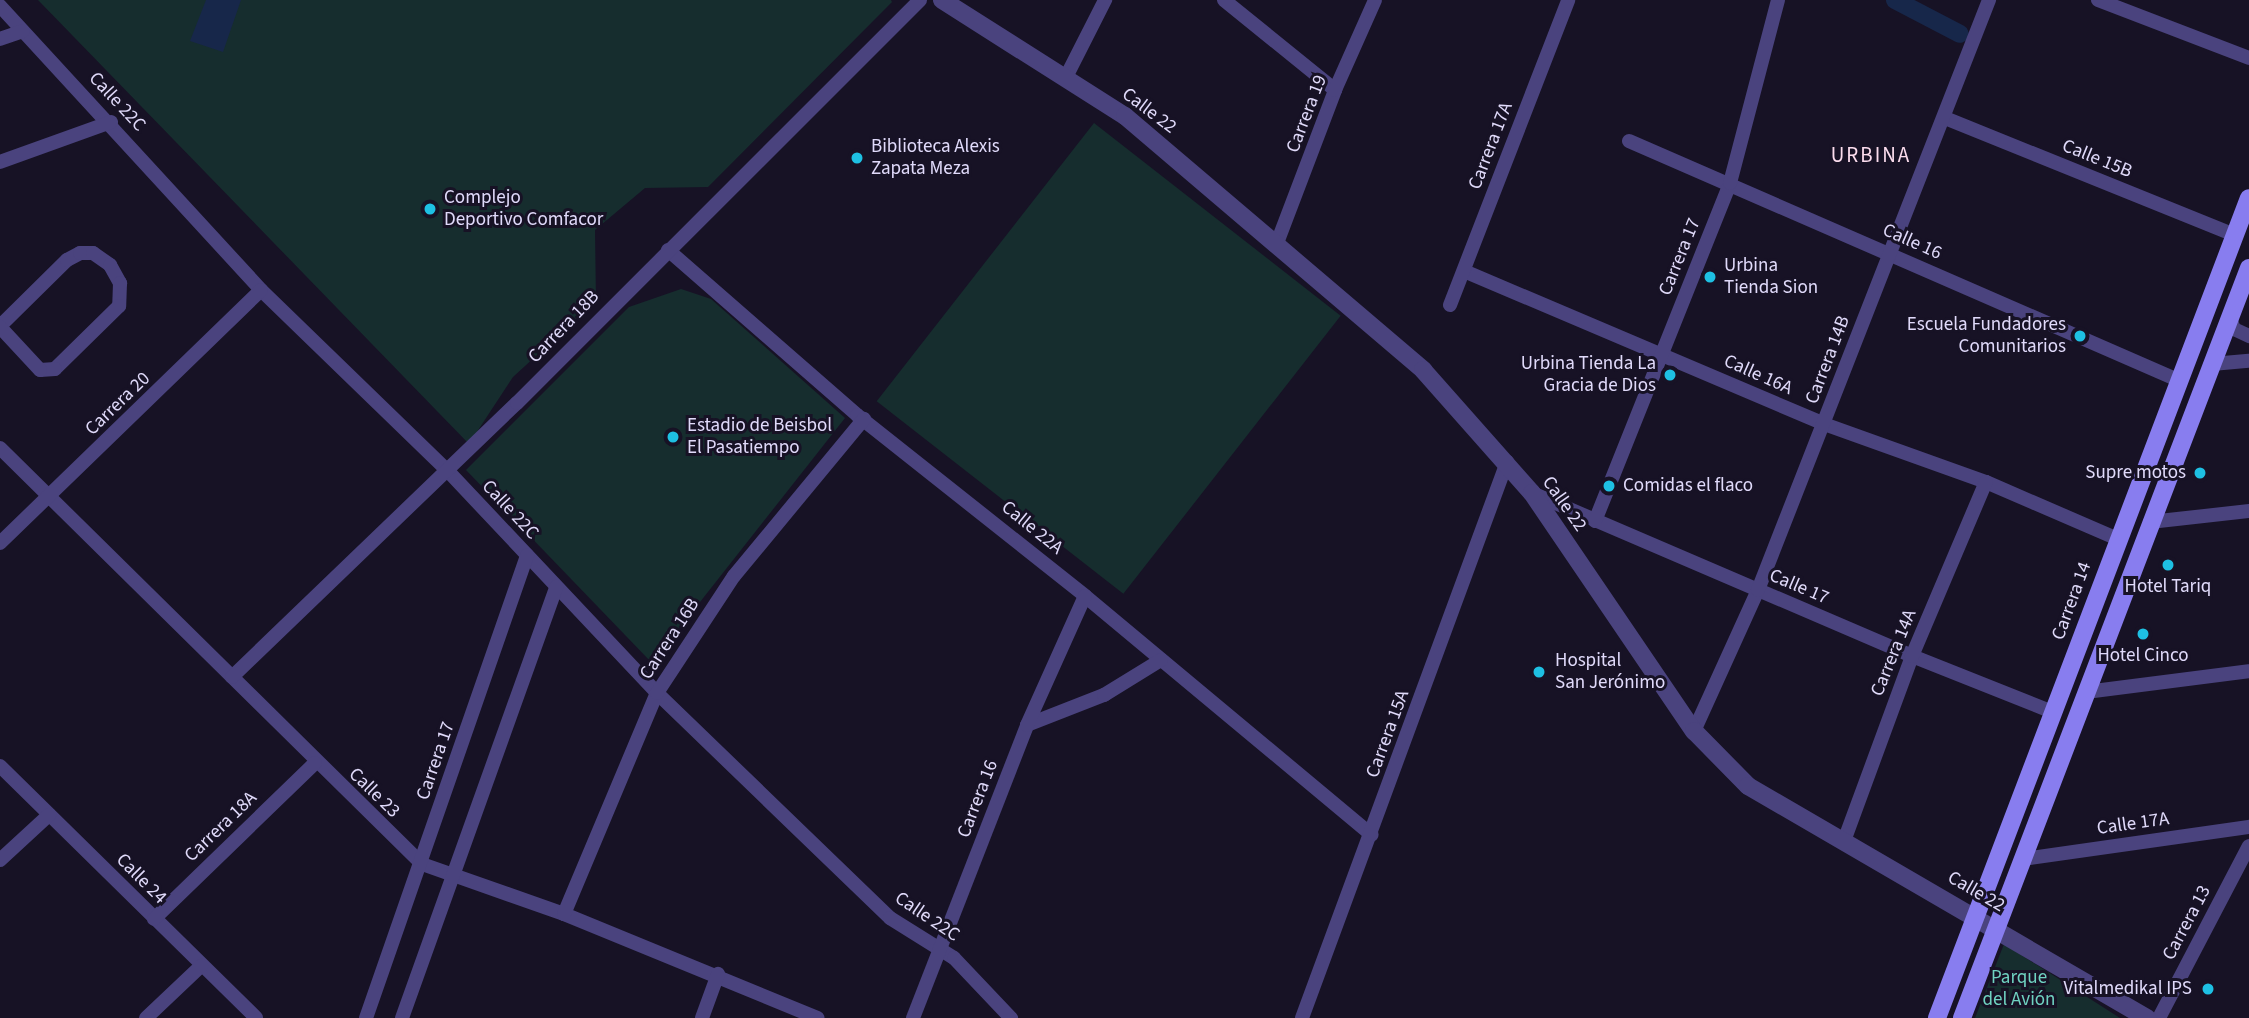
<!DOCTYPE html>
<html>
<head>
<meta charset="utf-8">
<style>
  body { margin:0 }
  #map { position:relative; width:2249px; height:1018px; overflow:hidden; background:#171225; font-family:"Source Sans 3",sans-serif }
  div>[style] { position:absolute }
  .green>* { inset:0; background:#162d2e; transform-origin:0 0 }
  .water>* { inset:0; background:#17274a }
  .canal>* { height:18px; margin:-9px; padding:0 9px; transform-origin:9px; border-radius:9px; background:#17274a }
  .minor>* { height:14px; margin:-7px; padding:0 7px; transform-origin:7px; border-radius:7px; background:#4a437e }
  .tertiary>* { height:18px; margin:-9px; padding:0 9px; transform-origin:9px; border-radius:9px; background:#4a437e }
  .secondary>* { height:18px; margin:-9px; padding:0 9px; transform-origin:9px; border-radius:9px; background:#887def }
  .dots>* { width:19px; height:19px; translate:-50% -50%; box-sizing:border-box; border:4px solid #171225; border-radius:50% }
  span { translate:-50% -50%; white-space:nowrap; text-align:center; line-height:1.15; -webkit-text-stroke:6px #171225; paint-order:stroke }
  .street-label { font-size:19px; color:#e0dafa }
  .poi-label { font-size:19px; color:#e0dafa }
  .left { translate:0 -50%; text-align:left }
  .right { translate:-100% -50%; text-align:right }
  .park-label { font-size:19px; color:#6fd2c1 }
  .neighbourhood-label { font-size:21px; color:#fbdced; letter-spacing:2px }
</style>
</head>
<body>
<div id="map">
  <div class="green">
    <div style="clip-path:polygon(38px 0,891px 0,892px 2px,708px 187px,645px 188px,595px 230px,596px 301px,513px 377px,469px 444px)"></div>
    <div style="left:1094px;top:123px;width:313px;height:353px;rotate:38deg"></div>
    <div style="clip-path:polygon(681px 289px,711px 299px,845px 418px,652px 663px,466px 470px,629px 307px)"></div>
    <div style="clip-path:polygon(2004px 944px,2120px 1018px,1975px 1018px)"></div>
  </div>
  <div class="water">
    <div style="clip-path:polygon(206px 0,241px 0,223px 52px,190px 41px)"></div>
  </div>
  <div class="canal">
    <div style="left:1895px;top:0;width:73px;rotate:27.6deg"></div>
  </div>
  <div class="minor">
    <div style="left:1224px;top:0;width:143px;rotate:39deg"></div>
    <div style="left:2098px;top:0;width:162px;rotate:21deg"></div>
    <div style="left:0;top:6px;width:386px;rotate:47.4deg"></div>
    <div style="left:261px;top:290px;width:259px;rotate:44.1deg"></div>
    <div style="left:447px;top:470px;width:306px;rotate:46.7deg"></div>
    <div style="left:657px;top:693px;width:324px;rotate:44deg"></div>
    <div style="left:890px;top:918px;width:75px;rotate:32deg"></div>
    <div style="left:954px;top:958px;width:83px;rotate:46.5deg"></div>
    <div style="left:0;top:39px;width:24px;rotate:-19deg"></div>
    <div style="left:1065px;top:79px;width:89px;rotate:-63.1deg"></div>
    <div style="left:1945px;top:118px;width:313px;rotate:22deg"></div>
    <div style="left:1629px;top:141px;width:599px;rotate:23.53deg"></div>
    <div style="left:0;top:162px;width:118px;rotate:-19.8deg"></div>
    <div style="left:1277px;top:243px;width:164px;rotate:-69.2deg"></div>
    <div style="left:1335px;top:90px;width:98px;rotate:-66deg"></div>
    <div style="left:668px;top:250px;width:251px;rotate:41.1deg"></div>
    <div style="left:857px;top:415px;width:291px;rotate:38.4deg"></div>
    <div style="left:1085px;top:596px;width:373px;rotate:39.8deg"></div>
    <div style="left:1464px;top:271px;width:391px;rotate:23deg"></div>
    <div style="left:1824px;top:424px;width:172px;rotate:19.7deg"></div>
    <div style="left:1986px;top:482px;width:144px;rotate:23.4deg"></div>
    <div style="left:1450px;top:305px;width:327px;rotate:-68.8deg"></div>
    <div style="left:2230px;top:318px;width:12px;rotate:70deg"></div>
    <div style="left:2234px;top:329px;width:17px;rotate:25deg"></div>
    <div style="left:0;top:326px;width:94px;rotate:-44.6deg"></div>
    <div style="left:67px;top:260px;width:15px;rotate:-28deg"></div>
    <div style="left:80px;top:253px;width:13px"></div>
    <div style="left:93px;top:253px;width:21px;rotate:35deg"></div>
    <div style="left:110px;top:265px;width:21px;rotate:61deg"></div>
    <div style="left:120px;top:283px;width:23px;rotate:92deg"></div>
    <div style="left:119px;top:306px;width:90px;rotate:135.5deg"></div>
    <div style="left:55px;top:369px;width:15px;rotate:176deg"></div>
    <div style="left:40px;top:370px;width:59px;rotate:-132.9deg"></div>
    <div style="left:2212px;top:364px;width:37px;rotate:-5deg"></div>
    <div style="left:0;top:448px;width:593px;rotate:44.59deg"></div>
    <div style="left:422px;top:864px;width:151px;rotate:19.4deg"></div>
    <div style="left:564px;top:914px;width:274px;rotate:22.3deg"></div>
    <div style="left:1532px;top:493px;width:413px;rotate:23.2deg"></div>
    <div style="left:1912px;top:656px;width:152px;rotate:21.7deg"></div>
    <div style="left:1595px;top:521px;width:364px;rotate:-68.2deg"></div>
    <div style="left:1730px;top:183px;width:189px;rotate:-75.3deg"></div>
    <div style="left:2150px;top:522px;width:100px;rotate:-6.3deg"></div>
    <div style="left:0;top:543px;width:363px;rotate:-44.1deg"></div>
    <div style="left:232px;top:677px;width:395px;rotate:-43.9deg"></div>
    <div style="left:517px;top:403px;width:570px;rotate:-45deg"></div>
    <div style="left:2086px;top:692px;width:164px;rotate:-7.3deg"></div>
    <div style="left:1027px;top:725px;width:83px;rotate:-21.3deg"></div>
    <div style="left:1104px;top:695px;width:67px;rotate:-31.6deg"></div>
    <div style="left:1694px;top:731px;width:155px;rotate:-65.6deg"></div>
    <div style="left:1758px;top:590px;width:634px;rotate:-68.62deg"></div>
    <div style="left:0;top:766px;width:359px;rotate:44.5deg"></div>
    <div style="left:1844px;top:841px;width:197px;rotate:-69.8deg"></div>
    <div style="left:1912px;top:656px;width:189px;rotate:-67deg"></div>
    <div style="left:2023px;top:859px;width:228px;rotate:-8.1deg"></div>
    <div style="left:0;top:860px;width:67px;rotate:-42.6deg"></div>
    <div style="left:564px;top:914px;width:240px;rotate:-67.2deg"></div>
    <div style="left:657px;top:693px;width:140px;rotate:-56.7deg"></div>
    <div style="left:734px;top:576px;width:204px;rotate:-50.4deg"></div>
    <div style="left:154px;top:919px;width:224px;rotate:-44.1deg"></div>
    <div style="left:146px;top:1018px;width:76px;rotate:-43.4deg"></div>
    <div style="left:366px;top:1018px;width:490px;rotate:-70.8deg"></div>
    <div style="left:402px;top:1018px;width:458px;rotate:-70.3deg"></div>
    <div style="left:702px;top:1018px;width:47px;rotate:-70deg"></div>
    <div style="left:913px;top:1018px;width:314px;rotate:-68.7deg"></div>
    <div style="left:1027px;top:725px;width:141px;rotate:-65.8deg"></div>
    <div style="left:1302px;top:1018px;width:593px;rotate:-69.76deg"></div>
    <div style="left:2159px;top:1018px;width:194px;rotate:-62.4deg"></div>
  </div>
  <div class="tertiary">
    <div style="left:942px;top:0;width:217px;rotate:32.4deg"></div>
    <div style="left:1125px;top:116px;width:392px;rotate:40.4deg"></div>
    <div style="left:1423px;top:370px;width:164px;rotate:48.5deg"></div>
    <div style="left:1532px;top:493px;width:288px;rotate:55.8deg"></div>
    <div style="left:1694px;top:731px;width:77px;rotate:45.5deg"></div>
    <div style="left:1748px;top:786px;width:462px;rotate:30.2deg"></div>
  </div>
  <div class="secondary">
    <div style="left:1937px;top:1018px;width:877px;rotate:-69.17deg"></div>
    <div style="left:1962px;top:1018px;width:803px;rotate:-69.06deg"></div>
  </div>
  <div class="dots">
    <div style="left:857px;top:158px;background:#1ec0e3"></div>
    <div style="left:430px;top:209px;background:#1ec0e3"></div>
    <div style="left:1710px;top:277px;background:#1ec0e3"></div>
    <div style="left:2080px;top:336px;background:#1ec0e3"></div>
    <div style="left:1670px;top:375px;background:#1ec0e3"></div>
    <div style="left:673px;top:437px;background:#1ec0e3"></div>
    <div style="left:2200px;top:473px;background:#1ec0e3"></div>
    <div style="left:1609px;top:486px;background:#1ec0e3"></div>
    <div style="left:2168px;top:565px;background:#1ec0e3"></div>
    <div style="left:2143px;top:634px;background:#1ec0e3"></div>
    <div style="left:1539px;top:672px;background:#1ec0e3"></div>
    <div style="left:2208px;top:989px;background:#1ec0e3"></div>
  </div>
  <div class="street-label">
    <span style="left:117px;top:102px;rotate:47deg">Calle 22C</span>
    <span style="left:1149px;top:111px;rotate:37deg">Calle 22</span>
    <span style="left:1307px;top:114px;rotate:-69deg">Carrera 19</span>
    <span style="left:1491px;top:146px;rotate:-69deg">Carrera 17A</span>
    <span style="left:2097px;top:159px;rotate:22deg">Calle 15B</span>
    <span style="left:1912px;top:242px;rotate:24deg">Calle 16</span>
    <span style="left:1680px;top:257px;rotate:-68deg">Carrera 17</span>
    <span style="left:564px;top:327px;rotate:-46deg">Carrera 18B</span>
    <span style="left:1828px;top:360px;rotate:-69deg">Carrera 14B</span>
    <span style="left:1758px;top:375px;rotate:24deg">Calle 16A</span>
    <span style="left:118px;top:404px;rotate:-44deg">Carrera 20</span>
    <span style="left:1564px;top:504px;rotate:55deg">Calle 22</span>
    <span style="left:510px;top:510px;rotate:47deg">Calle 22C</span>
    <span style="left:1032px;top:528px;rotate:39deg">Calle 22A</span>
    <span style="left:1799px;top:587px;rotate:23deg">Calle 17</span>
    <span style="left:2072px;top:601px;rotate:-70deg">Carrera 14</span>
    <span style="left:670px;top:639px;rotate:-57deg">Carrera 16B</span>
    <span style="left:1894px;top:653px;rotate:-68deg">Carrera 14A</span>
    <span style="left:1388px;top:734px;rotate:-70deg">Carrera 15A</span>
    <span style="left:436px;top:761px;rotate:-71deg">Carrera 17</span>
    <span style="left:374px;top:793px;rotate:44deg">Calle 23</span>
    <span style="left:978px;top:799px;rotate:-69deg">Carrera 16</span>
    <span style="left:2133px;top:824px;rotate:-8deg">Calle 17A</span>
    <span style="left:221px;top:827px;rotate:-44deg">Carrera 18A</span>
    <span style="left:141px;top:879px;rotate:45deg">Calle 24</span>
    <span style="left:1976px;top:892px;rotate:30deg">Calle 22</span>
    <span style="left:927px;top:917px;rotate:34deg">Calle 22C</span>
    <span style="left:2187px;top:923px;rotate:-62deg">Carrera 13</span>
  </div>
  <div class="poi-label">
    <span class="left" style="left:871px;top:158px">Biblioteca Alexis<br>Zapata Meza</span>
    <span class="left" style="left:444px;top:209px">Complejo<br>Deportivo Comfacor</span>
    <span class="left" style="left:1724px;top:277px">Urbina<br>Tienda Sion</span>
    <span class="right" style="left:2066px;top:336px">Escuela Fundadores<br>Comunitarios</span>
    <span class="right" style="left:1656px;top:375px">Urbina Tienda La<br>Gracia de Dios</span>
    <span class="left" style="left:687px;top:437px">Estadio de Beisbol<br>El Pasatiempo</span>
    <span class="right" style="left:2186px;top:473px">Supre motos</span>
    <span class="left" style="left:1623px;top:486px">Comidas el flaco</span>
    <span style="left:2168px;top:587px">Hotel Tariq</span>
    <span style="left:2143px;top:656px">Hotel Cinco</span>
    <span class="left" style="left:1555px;top:672px">Hospital<br>San Jerónimo</span>
    <span class="right" style="left:2192px;top:989px">Vitalmedikal IPS</span>
  </div>
  <div class="park-label">
    <span style="left:2019px;top:989px">Parque<br>del Avión</span>
  </div>
  <div class="neighbourhood-label">
    <span style="left:1871px;top:155px">URBINA</span>
  </div>
</div>
</body>
</html>
